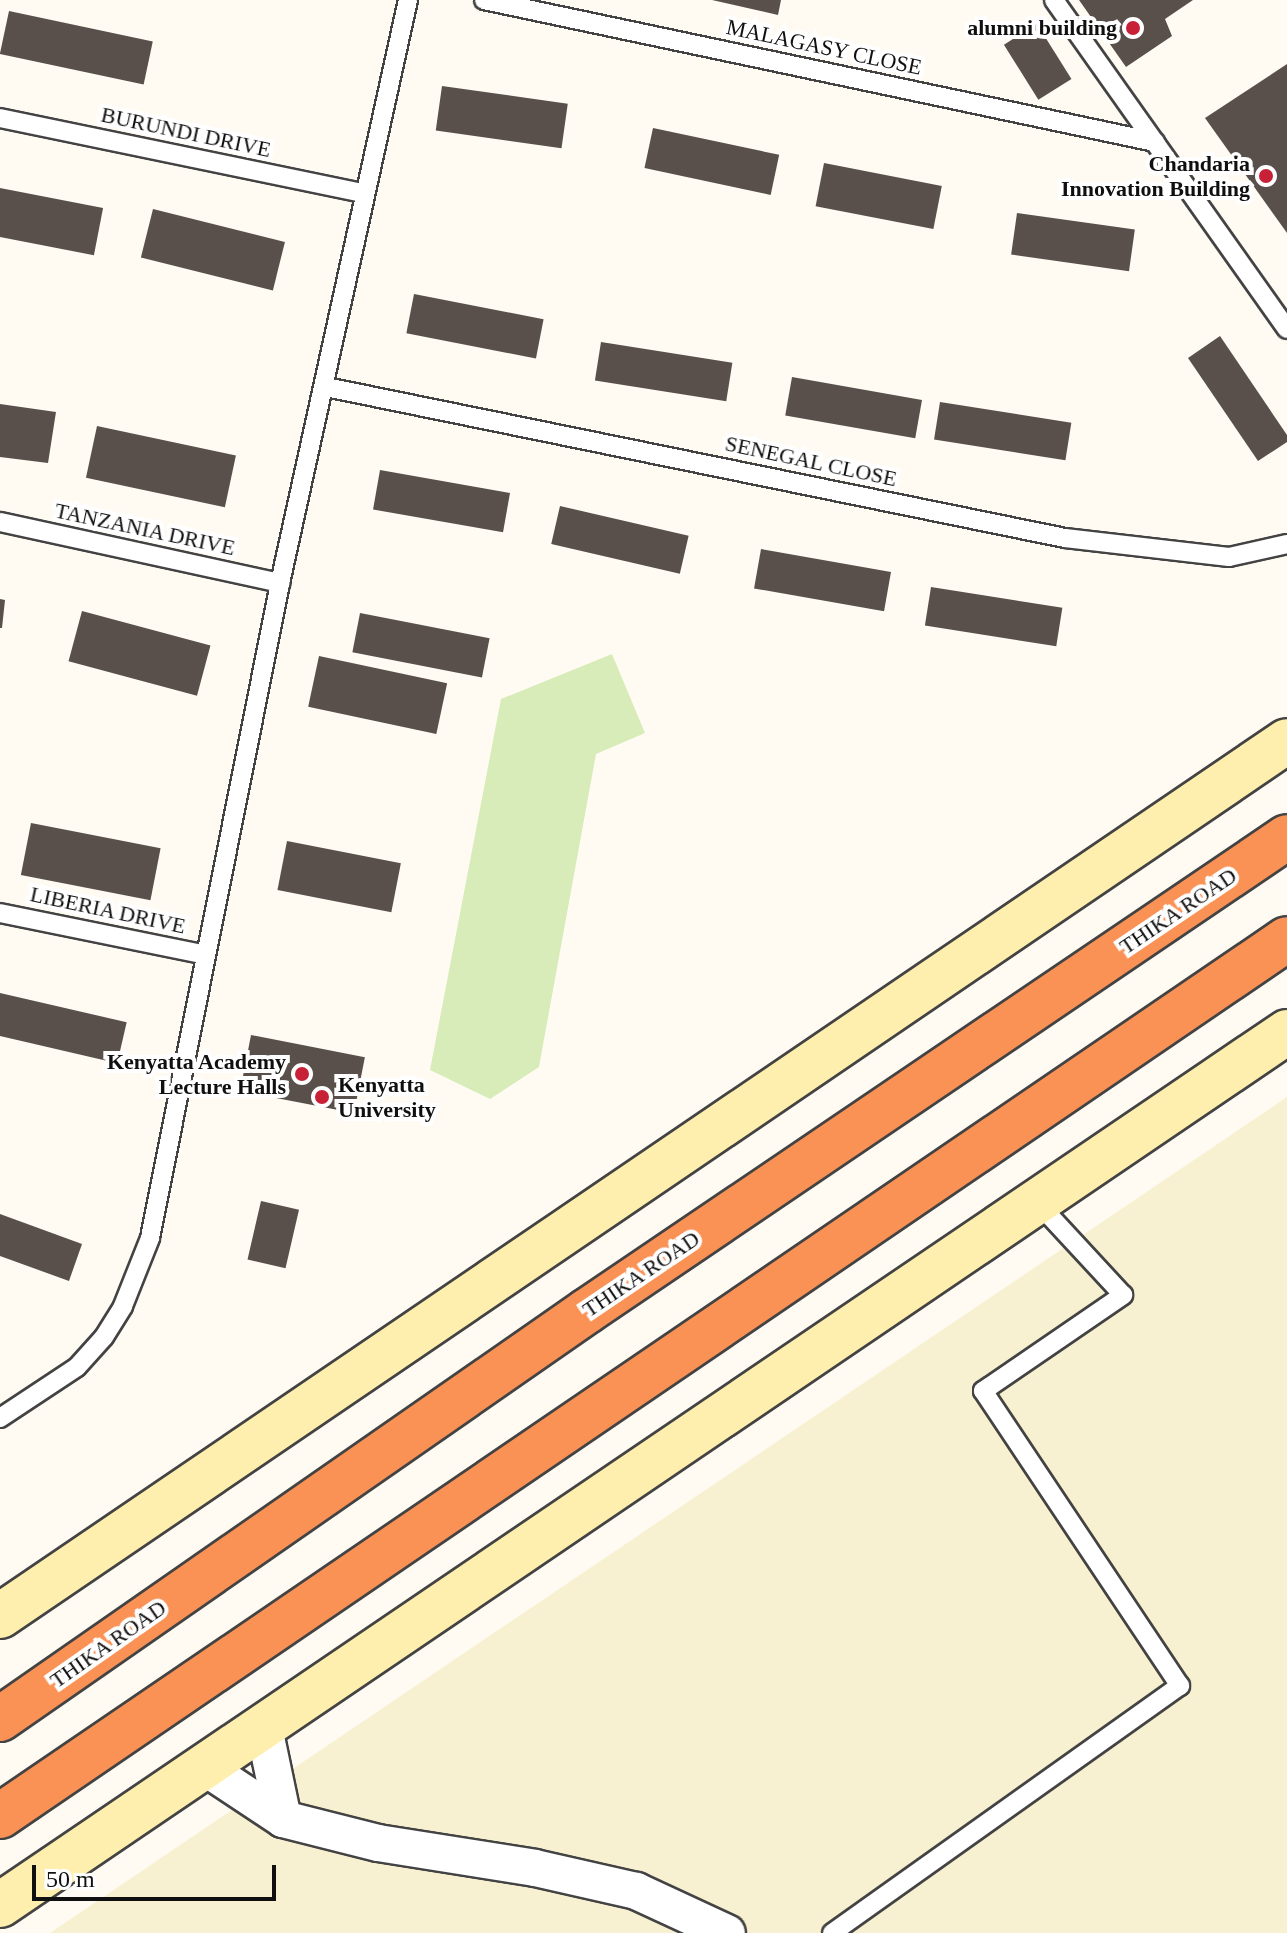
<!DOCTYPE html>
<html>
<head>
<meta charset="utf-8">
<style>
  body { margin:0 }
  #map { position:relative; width:1287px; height:1933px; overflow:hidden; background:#fffbf3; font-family:Georgia,serif }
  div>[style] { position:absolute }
  .farmland>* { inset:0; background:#f7f0d1 }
  .green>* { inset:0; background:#d8ecba }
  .building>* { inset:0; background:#59504c; transform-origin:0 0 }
  .roads { filter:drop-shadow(2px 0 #434343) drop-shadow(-2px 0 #434343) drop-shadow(0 2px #434343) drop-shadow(0 -2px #434343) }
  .lane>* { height:18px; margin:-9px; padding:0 9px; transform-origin:9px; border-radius:9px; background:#fff }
  .street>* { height:36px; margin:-18px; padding:0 18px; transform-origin:18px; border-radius:18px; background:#fff }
  .secondary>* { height:44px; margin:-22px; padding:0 22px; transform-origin:22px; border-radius:22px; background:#ffefae }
  .highway>* { height:44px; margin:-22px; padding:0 22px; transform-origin:22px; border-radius:22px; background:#fa9256 }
  .dots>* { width:22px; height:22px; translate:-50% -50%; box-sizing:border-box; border:4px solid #fff; border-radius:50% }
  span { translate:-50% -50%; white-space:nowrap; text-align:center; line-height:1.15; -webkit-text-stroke:8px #fff; paint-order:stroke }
  .poi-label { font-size:22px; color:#101010; font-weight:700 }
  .right { translate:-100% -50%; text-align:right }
  .left { translate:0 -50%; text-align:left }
  .street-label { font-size:22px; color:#101010 }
  .scale { position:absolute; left:32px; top:1865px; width:244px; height:36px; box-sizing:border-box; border:4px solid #101010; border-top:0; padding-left:10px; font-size:24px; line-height:28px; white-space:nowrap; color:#101010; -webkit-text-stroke:6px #fff; paint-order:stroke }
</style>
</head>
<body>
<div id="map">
  <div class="farmland">
    <div style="clip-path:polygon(1287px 1097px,1287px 1933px,50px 1933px)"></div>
  </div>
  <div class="green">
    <div style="clip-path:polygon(612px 654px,645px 733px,596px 754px,539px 1067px,490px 1099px,430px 1070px,501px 699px)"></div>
  </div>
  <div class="building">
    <div style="clip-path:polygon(712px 0,781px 0,778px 15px)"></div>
    <div style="clip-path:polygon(1079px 0,1193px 0,1165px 19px,1172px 36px,1126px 67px)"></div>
    <div style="left:9px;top:11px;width:147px;height:44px;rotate:12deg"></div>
    <div style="left:1037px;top:24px;width:65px;height:39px;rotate:58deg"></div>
    <div style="clip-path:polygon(1287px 64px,1287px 233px,1205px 118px)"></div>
    <div style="left:442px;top:86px;width:127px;height:45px;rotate:8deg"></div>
    <div style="left:653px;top:128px;width:129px;height:41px;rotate:12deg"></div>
    <div style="left:824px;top:163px;width:120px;height:44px;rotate:11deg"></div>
    <div style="left:0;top:188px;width:105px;height:48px;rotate:11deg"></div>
    <div style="left:153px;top:209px;width:136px;height:50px;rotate:14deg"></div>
    <div style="left:1017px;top:213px;width:119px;height:42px;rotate:8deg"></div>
    <div style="left:414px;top:294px;width:132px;height:40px;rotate:11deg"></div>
    <div style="clip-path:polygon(1220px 336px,1287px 435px,1287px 442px,1258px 461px,1188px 358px)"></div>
    <div style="left:601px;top:342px;width:133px;height:39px;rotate:9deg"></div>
    <div style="left:792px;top:377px;width:132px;height:39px;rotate:10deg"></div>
    <div style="left:940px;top:402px;width:133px;height:38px;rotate:9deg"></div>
    <div style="clip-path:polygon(0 404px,56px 412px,48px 463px,0 457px)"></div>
    <div style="left:97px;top:426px;width:142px;height:53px;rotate:12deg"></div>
    <div style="left:380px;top:470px;width:132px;height:40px;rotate:10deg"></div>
    <div style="left:560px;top:506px;width:132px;height:39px;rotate:13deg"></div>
    <div style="left:761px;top:549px;width:132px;height:40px;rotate:10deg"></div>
    <div style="left:931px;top:587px;width:133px;height:39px;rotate:9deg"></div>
    <div style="clip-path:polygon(0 599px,5px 600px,2px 628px,0 628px)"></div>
    <div style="left:82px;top:611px;width:133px;height:52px;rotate:15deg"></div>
    <div style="left:360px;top:613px;width:132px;height:40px;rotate:11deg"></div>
    <div style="left:319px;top:656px;width:131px;height:52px;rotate:12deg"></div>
    <div style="left:31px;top:823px;width:132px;height:53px;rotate:11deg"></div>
    <div style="left:287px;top:841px;width:116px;height:50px;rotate:11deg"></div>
    <div style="left:0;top:993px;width:130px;height:42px;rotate:13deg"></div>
    <div style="left:251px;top:1035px;width:116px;height:57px;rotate:11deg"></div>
    <div style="left:261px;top:1201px;width:39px;height:60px;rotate:13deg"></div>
    <div style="clip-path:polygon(0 1214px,82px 1244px,69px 1281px,0 1256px)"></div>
  </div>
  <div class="roads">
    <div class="lane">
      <div style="left:484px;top:0;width:686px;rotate:11.95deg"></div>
      <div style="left:1054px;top:0;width:403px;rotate:54.7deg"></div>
      <div style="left:0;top:118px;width:371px;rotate:11.7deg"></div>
      <div style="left:326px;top:387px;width:754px;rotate:11.55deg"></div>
      <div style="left:1065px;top:538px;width:165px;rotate:6.6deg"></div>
      <div style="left:1229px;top:557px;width:59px;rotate:-12.6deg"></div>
      <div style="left:0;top:522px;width:287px;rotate:12.3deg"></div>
      <div style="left:0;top:913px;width:210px;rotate:11.5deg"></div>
      <div style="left:0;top:1418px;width:92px;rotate:-33.5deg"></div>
      <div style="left:77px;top:1367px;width:40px;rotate:-48deg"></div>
      <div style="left:104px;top:1337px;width:36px;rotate:-58deg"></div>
      <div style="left:123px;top:1306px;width:73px;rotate:-68.3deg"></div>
      <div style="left:150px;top:1238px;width:668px;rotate:-78.77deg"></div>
      <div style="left:280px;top:583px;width:597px;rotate:-77.62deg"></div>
      <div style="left:832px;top:1933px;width:427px;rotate:-35.4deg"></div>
      <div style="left:1180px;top:1686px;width:355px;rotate:-123.7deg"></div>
      <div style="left:983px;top:1391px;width:170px;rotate:-34.4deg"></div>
      <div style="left:1123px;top:1295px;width:128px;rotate:-132.8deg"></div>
    </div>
    <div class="street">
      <div style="left:263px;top:1723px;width:98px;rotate:78.2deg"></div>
      <div style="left:203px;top:1766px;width:96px;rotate:33.5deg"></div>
      <div style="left:283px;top:1819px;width:98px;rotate:14.2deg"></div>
      <div style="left:378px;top:1843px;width:159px;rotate:9deg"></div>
      <div style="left:535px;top:1868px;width:104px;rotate:12.8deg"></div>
      <div style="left:636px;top:1891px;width:100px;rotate:24.8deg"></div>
    </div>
    <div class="secondary">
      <div style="left:0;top:1616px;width:1556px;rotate:-34.21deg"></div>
      <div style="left:0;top:1905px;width:1555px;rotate:-34.15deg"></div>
    </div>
    <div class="highway">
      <div style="left:0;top:1719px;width:715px;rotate:-34.8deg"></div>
      <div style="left:587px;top:1311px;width:845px;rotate:-34.1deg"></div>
      <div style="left:0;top:1816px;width:1557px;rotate:-34.27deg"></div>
    </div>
  </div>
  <div class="dots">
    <div style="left:1133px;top:28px;background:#c72037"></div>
    <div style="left:1266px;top:176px;background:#c72037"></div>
    <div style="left:302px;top:1074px;background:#c72037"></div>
    <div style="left:322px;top:1097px;background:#c72037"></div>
  </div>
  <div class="poi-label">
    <span class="right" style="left:1117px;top:28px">alumni building</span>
    <span class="right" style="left:1250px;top:176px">Chandaria<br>Innovation Building</span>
    <span class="right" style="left:286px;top:1074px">Kenyatta Academy<br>Lecture Halls</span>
    <span class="left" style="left:338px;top:1097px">Kenyatta<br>University</span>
  </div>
  <div class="street-label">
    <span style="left:824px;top:47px;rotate:12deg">MALAGASY CLOSE</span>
    <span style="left:186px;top:132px;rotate:12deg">BURUNDI DRIVE</span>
    <span style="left:811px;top:461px;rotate:12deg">SENEGAL CLOSE</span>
    <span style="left:145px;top:529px;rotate:12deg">TANZANIA DRIVE</span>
    <span style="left:108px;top:910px;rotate:12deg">LIBERIA DRIVE</span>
    <span style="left:1178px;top:911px;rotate:-34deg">THIKA ROAD</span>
    <span style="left:641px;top:1274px;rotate:-34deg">THIKA ROAD</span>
    <span style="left:108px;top:1644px;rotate:-35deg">THIKA ROAD</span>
  </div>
  <div class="scale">50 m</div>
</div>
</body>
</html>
